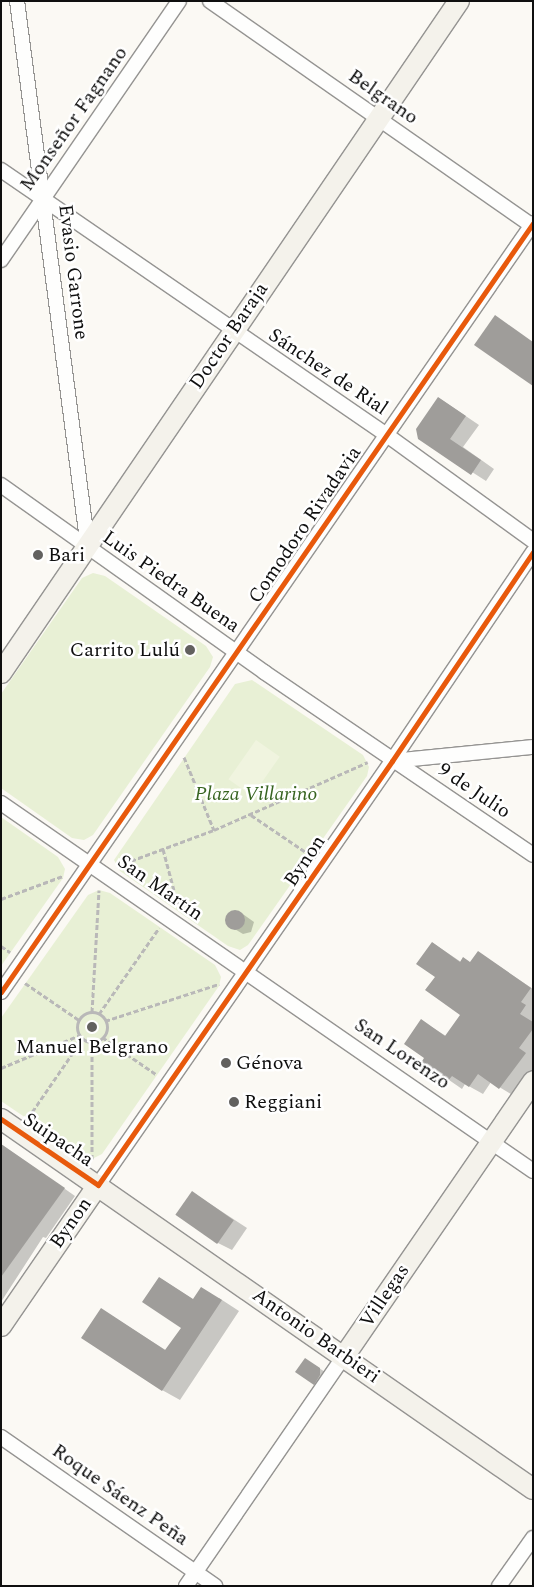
<!DOCTYPE html>
<html>
<head>
<meta charset="utf-8">
<style>
  body { margin:0 }
  #map { position:relative; width:534px; height:1587px; overflow:hidden; background:#fbf9f4; font-family:Spectral,serif }
  div>[style] { position:absolute }
  .green>* { inset:0; background:#e8f0d5 }
  .pitch>* { inset:0; background:#f0f4df; transform-origin:0 0 }
  .shadow>* { inset:0; background:#0003 }
  .building>* { inset:0; background:#9f9d9a; transform-origin:0 0 }
  .round { border-radius:50% }
  .path>* { height:3px; margin-top:-1.5px; transform-origin:0; background:repeating-linear-gradient(90deg,#b9b8b8 0 5px,transparent 0 7.5px) }
  .path>.ring { margin:-1.5px; padding:0; box-sizing:content-box; background:none; border:3px solid #b9b8b8; border-radius:50% }
  .roads { filter:drop-shadow(1px 0 #959492) drop-shadow(-1px 0 #959492) drop-shadow(0 1px #959492) drop-shadow(0 -1px #959492) }
  .street>* { height:14px; margin:-7px; padding:0 7px; transform-origin:7px; border-radius:7px; background:#fefefd }
  .secondary>* { height:20px; margin:-10px; padding:0 10px; transform-origin:10px; border-radius:10px; background:#f4f2eb }
  .cycleway>* { height:5px; margin:-2.5px; padding:0 2.5px; transform-origin:2.5px; border-radius:2.5px; background:#e8590c }
  .dots>* { width:14px; height:14px; translate:-50% -50%; box-sizing:border-box; border:2px solid #fff; border-radius:50% }
  span { translate:-50% -50%; white-space:nowrap; text-align:center; line-height:1.15; -webkit-text-stroke:5px #fff; paint-order:stroke }
  .street-label { font-size:20px; color:#0f0f0f }
  .poi-label { font-size:20px; color:#0f0f0f }
  .left { translate:0 -50%; text-align:left }
  .right { translate:-100% -50%; text-align:right }
  .park-label { font-size:20px; color:#376421; font-style:italic }
  .frame { position:absolute; inset:0; border:2px solid #0f0f0f; pointer-events:none }
</style>
</head>
<body>
<div id="map">
  <div class="green">
    <div style="clip-path:polygon(93px 573px,105px 576px,206px 646px,213px 657px,210px 667px,93px 835px,84px 840px,72px 838px,1px 788px,1px 694px,82px 578px)"></div>
    <div style="clip-path:polygon(252px 680px,363px 755px,369px 767px,367px 776px,248px 945px,240px 950px,228px 946px,120px 871px,114px 860px,235px 684px)"></div>
    <div style="clip-path:polygon(1px 817px,58px 857px,65px 869px,63px 878px,1px 966px)"></div>
    <div style="clip-path:polygon(99px 890px,110px 893px,215px 965px,221px 977px,219px 986px,102px 1154px,92px 1159px,82px 1156px,1px 1101px,1px 1018px,88px 895px)"></div>
  </div>
  <div class="pitch">
    <div style="left:256px;top:740px;width:29px;height:48px;rotate:35deg"></div>
  </div>
  <div class="shadow">
    <div style="clip-path:polygon(439px 398px,479px 425px,463px 447px,494px 469px,486px 481px,419px 438px)"></div>
    <div style="clip-path:polygon(231px 912px,240px 912px,254px 922px,251px 932px,243px 934px,228px 925px,227px 916px)"></div>
    <div style="clip-path:polygon(433px 943px,461px 962px,471px 963px,478px 952px,533px 989px,533px 1069px,514px 1096px,491px 1082px,483px 1094px,465px 1084px,462px 1089px,423px 1062px,426px 1058px,422px 1021px,446px 1036px,462px 1015px,436px 977px)"></div>
    <div style="clip-path:polygon(1px 1144px,75px 1196px,46px 1238px,43px 1237px,1px 1302px)"></div>
    <div style="clip-path:polygon(192px 1192px,247px 1228px,232px 1250px,218px 1243px)"></div>
    <div style="clip-path:polygon(160px 1278px,194px 1300px,219px 1298px,239px 1311px,180px 1400px,162px 1390px,101px 1309px,167px 1351px,182px 1327px)"></div>
    <div style="clip-path:polygon(315px 1365px,329px 1375px,323px 1389px,314px 1384px)"></div>
  </div>
  <div class="building">
    <div style="clip-path:polygon(495px 315px,533px 342px,533px 386px,474px 345px)"></div>
    <div style="clip-path:polygon(438px 397px,466px 416px,450px 439px,481px 460px,471px 475px,418px 439px,416px 429px)"></div>
    <div class="round" style="left:225px;top:910px;width:20px;height:20px"></div>
    <div style="clip-path:polygon(432px 942px,460px 962px,463px 957px,470px 962px,478px 951px,531px 988px,521px 1002px,526px 1005px,520px 1014px,533px 1022px,533px 1029px,519px 1048px,526px 1053px,499px 1089px,478px 1074px,469px 1087px,452px 1076px,447px 1082px,421px 1063px,424px 1058px,404px 1044px,421px 1019px,445px 1036px,460px 1015px,425px 990px,435px 977px,416px 964px)"></div>
    <div style="clip-path:polygon(1px 1144px,65px 1188px,1px 1277px)"></div>
    <div style="left:192px;top:1191px;width:51px;height:29px;rotate:35deg"></div>
    <div style="clip-path:polygon(159px 1277px,193px 1299px,201px 1287px,222px 1300px,162px 1391px,81px 1338px,101px 1308px,165px 1350px,181px 1328px,142px 1302px)"></div>
    <div style="clip-path:polygon(305px 1358px,320px 1368px,320px 1375px,314px 1385px,295px 1372px)"></div>
  </div>
  <div class="path">
    <div style="left:184px;top:757px;width:79px;rotate:67.7deg"></div>
    <div style="left:251px;top:815px;width:71px;rotate:34.1deg"></div>
    <div style="left:163px;top:849px;width:62px;rotate:75.1deg"></div>
    <div style="left:117px;top:866px;width:103px;rotate:-20.4deg"></div>
    <div style="left:214px;top:830px;width:168px;rotate:-23.8deg"></div>
    <div style="left:1px;top:899px;width:66px;rotate:-20.4deg"></div>
    <div style="left:1px;top:946px;width:11px;rotate:34deg"></div>
    <div style="left:25px;top:983px;width:65px;rotate:34.4deg"></div>
    <div style="left:92px;top:1012px;width:122px;rotate:-86.7deg"></div>
    <div class="ring" style="left:77px;top:1012px;width:27px;height:27px"></div>
    <div style="left:99px;top:1014px;width:105px;rotate:-55.1deg"></div>
    <div style="left:105px;top:1021px;width:120px;rotate:-18deg"></div>
    <div style="left:102px;top:1037px;width:67px;rotate:34.6deg"></div>
    <div style="left:1px;top:1068px;width:86px;rotate:-22.7deg"></div>
    <div style="left:28px;top:1118px;width:97px;rotate:-55.5deg"></div>
    <div style="left:92px;top:1159px;width:118px;rotate:-90deg"></div>
  </div>
  <div class="roads">
    <div class="street">
      <div style="left:17px;top:1px;width:552px;rotate:82.6deg"></div>
      <div style="left:210px;top:1px;width:394px;rotate:34.9deg"></div>
      <div style="left:1px;top:170px;width:465px;rotate:34.5deg"></div>
      <div style="left:384px;top:433px;width:184px;rotate:35.9deg"></div>
      <div style="left:1px;top:260px;width:314px;rotate:-55.5deg"></div>
      <div style="left:1px;top:485px;width:323px;rotate:35.4deg"></div>
      <div style="left:264px;top:672px;width:325px;rotate:34.2deg"></div>
      <div style="left:392px;top:761px;width:142px;rotate:-5.7deg"></div>
      <div style="left:1px;top:803px;width:647px;rotate:34.67deg"></div>
      <div style="left:1px;top:992px;width:935px;rotate:-55.32deg"></div>
      <div style="left:98px;top:1185px;width:516px;rotate:-55.26deg"></div>
      <div style="left:392px;top:761px;width:252px;rotate:-56deg"></div>
      <div style="left:1px;top:1437px;width:261px;rotate:34.8deg"></div>
      <div style="left:186px;top:1586px;width:280px;rotate:-55.5deg"></div>
      <div style="left:499px;top:1586px;width:59px;rotate:-54.7deg"></div>
    </div>
    <div class="secondary">
      <div style="left:1px;top:673px;width:813px;rotate:-55.72deg"></div>
      <div style="left:1px;top:1119px;width:648px;rotate:34.82deg"></div>
      <div style="left:1px;top:1326px;width:171px;rotate:-55.5deg"></div>
      <div style="left:345px;top:1355px;width:332px;rotate:-55.5deg"></div>
    </div>
  </div>
  <div class="cycleway">
    <div style="left:1px;top:992px;width:935px;rotate:-55.32deg"></div>
    <div style="left:1px;top:1119px;width:117px;rotate:34.2deg"></div>
    <div style="left:98px;top:1185px;width:516px;rotate:-55.26deg"></div>
    <div style="left:392px;top:761px;width:252px;rotate:-56deg"></div>
  </div>
  <div class="dots">
    <div style="left:38px;top:555px;background:#62615f"></div>
    <div style="left:190px;top:650px;background:#62615f"></div>
    <div style="left:92px;top:1027px;background:#62615f"></div>
    <div style="left:226px;top:1063px;background:#62615f"></div>
    <div style="left:234px;top:1102px;background:#62615f"></div>
  </div>
  <div class="street-label">
    <span style="left:383px;top:97px;rotate:35deg">Belgrano</span>
    <span style="left:74px;top:119px;rotate:-55deg">Monseñor Fagnano</span>
    <span style="left:73px;top:272px;rotate:83deg">Evasio Garrone</span>
    <span style="left:229px;top:336px;rotate:-56deg">Doctor Baraja</span>
    <span style="left:328px;top:372px;rotate:34deg">Sánchez de Rial</span>
    <span style="left:305px;top:525px;rotate:-56deg">Comodoro Rivadavia</span>
    <span style="left:171px;top:582px;rotate:35deg">Luis Piedra Buena</span>
    <span style="left:474px;top:791px;rotate:34deg">9 de Julio</span>
    <span style="left:305px;top:861px;rotate:-56deg">Bynon</span>
    <span style="left:160px;top:888px;rotate:35deg">San Martín</span>
    <span style="left:402px;top:1054px;rotate:34deg">San Lorenzo</span>
    <span style="left:58px;top:1140px;rotate:34deg">Suipacha</span>
    <span style="left:71px;top:1223px;rotate:-55deg">Bynon</span>
    <span style="left:385px;top:1296px;rotate:-56deg">Villegas</span>
    <span style="left:316px;top:1336px;rotate:35deg">Antonio Barbieri</span>
    <span style="left:120px;top:1495px;rotate:35deg">Roque Sáenz Peña</span>
  </div>
  <div class="poi-label">
    <span class="left" style="left:48px;top:555px">Bari</span>
    <span class="right" style="left:180px;top:650px">Carrito Lulú</span>
    <span style="left:92px;top:1047px">Manuel Belgrano</span>
    <span class="left" style="left:236px;top:1063px">Génova</span>
    <span class="left" style="left:244px;top:1102px">Reggiani</span>
  </div>
  <div class="park-label">
    <span style="left:256px;top:794px">Plaza Villarino</span>
  </div>
  <div class="frame"></div>
</div>
</body>
</html>
